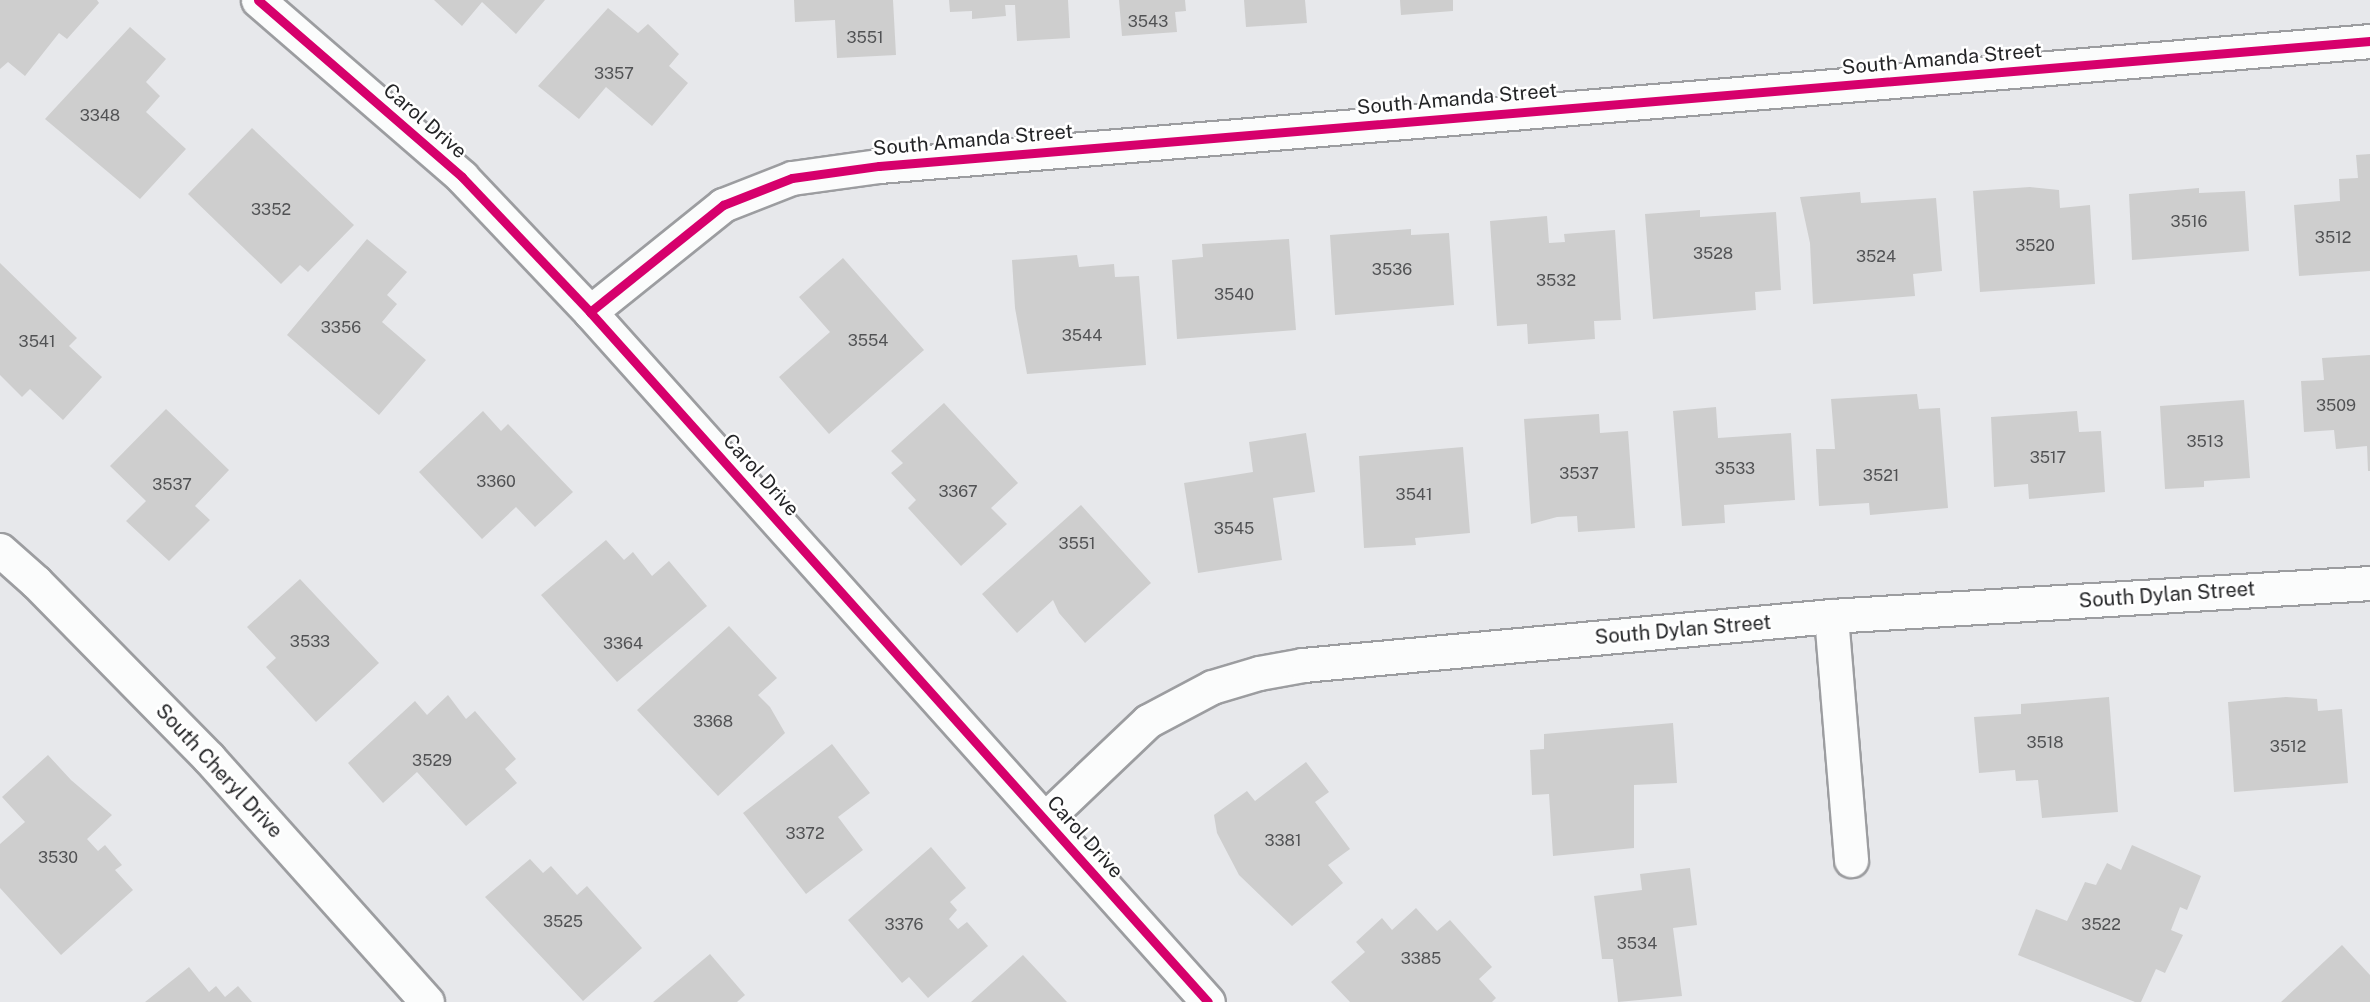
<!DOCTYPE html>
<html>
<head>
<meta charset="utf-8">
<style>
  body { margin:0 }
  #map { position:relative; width:2370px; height:1002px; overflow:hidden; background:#e7e8eb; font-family:"Public Sans",sans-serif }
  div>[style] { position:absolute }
  .building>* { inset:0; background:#cecece }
  .roads { filter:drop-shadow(2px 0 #9c9da0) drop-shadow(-2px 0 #9c9da0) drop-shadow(0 2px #9c9da0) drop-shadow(0 -2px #9c9da0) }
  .minor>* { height:33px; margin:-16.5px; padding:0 16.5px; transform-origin:16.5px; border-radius:16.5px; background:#fbfcfc }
  .cycleway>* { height:9px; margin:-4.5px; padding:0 4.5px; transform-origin:4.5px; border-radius:4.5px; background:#d6006c }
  span { translate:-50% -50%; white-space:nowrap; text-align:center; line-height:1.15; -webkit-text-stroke:5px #fff; paint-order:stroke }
  .number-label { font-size:16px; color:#515254 }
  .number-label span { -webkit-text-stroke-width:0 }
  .street-label { font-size:20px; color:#242527 }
</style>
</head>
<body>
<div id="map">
  <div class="building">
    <div style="clip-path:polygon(0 0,97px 0,99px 3px,67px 39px,59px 33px,25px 76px,8px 62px,0 69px)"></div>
    <div style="clip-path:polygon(434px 0,545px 0,516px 34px,482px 2px,462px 26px)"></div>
    <div style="clip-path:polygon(794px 0,893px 0,896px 55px,837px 58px,835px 20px,795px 22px)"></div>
    <div style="clip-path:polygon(949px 0,1068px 0,1070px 38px,1017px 41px,1015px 5px,1005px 5px,1006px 16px,972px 19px,972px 11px,950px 12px)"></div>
    <div style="clip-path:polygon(1119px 0,1185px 0,1186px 11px,1175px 12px,1177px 32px,1122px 36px)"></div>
    <div style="clip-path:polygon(1244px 0,1305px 0,1307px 23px,1246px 27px)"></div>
    <div style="clip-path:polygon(1400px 0,1453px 0,1453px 11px,1401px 15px)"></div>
    <div style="clip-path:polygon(608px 8px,638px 33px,648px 24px,679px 54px,669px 66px,688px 83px,652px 126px,606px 87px,579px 119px,538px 86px)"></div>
    <div style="clip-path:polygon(130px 27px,166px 59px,146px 82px,160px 96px,146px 112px,186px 149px,140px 199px,45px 119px)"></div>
    <div style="clip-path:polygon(252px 128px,354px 225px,308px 272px,300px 265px,281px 284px,188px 194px)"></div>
    <div style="clip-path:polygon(2370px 154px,2370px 271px,2299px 276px,2294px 205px,2340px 201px,2339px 179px,2358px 178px,2356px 155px)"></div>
    <div style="clip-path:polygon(2030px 187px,2059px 190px,2060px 208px,2090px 205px,2095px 284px,1980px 292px,1973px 191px)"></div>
    <div style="clip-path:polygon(2199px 188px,2199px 193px,2245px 191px,2249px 251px,2132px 260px,2129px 194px)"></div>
    <div style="clip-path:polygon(1860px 192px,1861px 203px,1936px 198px,1942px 271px,1913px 274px,1915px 296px,1813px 304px,1810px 243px,1800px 197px)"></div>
    <div style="clip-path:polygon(1700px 210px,1700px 217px,1776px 212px,1781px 290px,1755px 292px,1756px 310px,1653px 319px,1645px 214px)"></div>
    <div style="clip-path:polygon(1547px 216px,1549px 243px,1565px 242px,1564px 234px,1615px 230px,1621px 320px,1594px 321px,1595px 339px,1528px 344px,1527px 324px,1497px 326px,1490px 221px)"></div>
    <div style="clip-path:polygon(1411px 229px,1411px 235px,1449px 233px,1454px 305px,1335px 315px,1330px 235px)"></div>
    <div style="clip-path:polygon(367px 239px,407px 272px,387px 295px,397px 304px,382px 322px,426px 360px,379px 415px,287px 335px)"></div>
    <div style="clip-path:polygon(1289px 239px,1296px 330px,1177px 339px,1172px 260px,1203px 257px,1202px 244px)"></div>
    <div style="clip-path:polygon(1077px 255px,1079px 267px,1114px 264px,1115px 277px,1139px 276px,1146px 365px,1027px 374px,1015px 308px,1012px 260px)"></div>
    <div style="clip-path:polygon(843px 258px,924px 350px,829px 434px,779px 377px,830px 332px,799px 297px)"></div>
    <div style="clip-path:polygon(0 263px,77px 338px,69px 346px,102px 377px,63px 420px,30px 389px,22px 397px,0 375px)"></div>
    <div style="clip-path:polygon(2370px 355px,2370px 471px,2368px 471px,2367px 446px,2336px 449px,2334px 430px,2304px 432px,2301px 381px,2324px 380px,2322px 358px)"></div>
    <div style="clip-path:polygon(1917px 394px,1919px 409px,1940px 408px,1948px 508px,1870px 515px,1869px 503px,1819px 506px,1816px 449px,1835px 449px,1831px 399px)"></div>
    <div style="clip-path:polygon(2244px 400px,2250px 478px,2204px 481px,2204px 487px,2165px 489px,2160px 406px)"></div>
    <div style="clip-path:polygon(944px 403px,1018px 483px,991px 508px,1007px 524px,961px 566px,908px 508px,916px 500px,891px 473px,903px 463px,891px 451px)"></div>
    <div style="clip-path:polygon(1716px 407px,1718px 438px,1791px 433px,1795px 500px,1724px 505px,1725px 523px,1682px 526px,1673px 411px)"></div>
    <div style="clip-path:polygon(166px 409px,229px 470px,195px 506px,210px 520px,169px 561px,126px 521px,146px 501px,110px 466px)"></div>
    <div style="clip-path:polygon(483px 411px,501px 431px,508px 424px,573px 492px,535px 527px,516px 507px,482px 539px,419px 472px)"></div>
    <div style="clip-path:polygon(2077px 411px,2079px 432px,2101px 431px,2105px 492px,2029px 499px,2028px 484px,1994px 487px,1991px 417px)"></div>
    <div style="clip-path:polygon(1599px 414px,1600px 433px,1628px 431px,1635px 528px,1578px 532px,1577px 516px,1557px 517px,1531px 524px,1524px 419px)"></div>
    <div style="clip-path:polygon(1306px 433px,1315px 492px,1273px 498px,1282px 560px,1198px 573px,1184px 483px,1253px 472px,1249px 442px)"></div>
    <div style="clip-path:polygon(1463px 447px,1470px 533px,1415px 538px,1416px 545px,1364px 548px,1359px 456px)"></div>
    <div style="clip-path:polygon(1081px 505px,1151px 583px,1085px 643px,1059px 613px,1053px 600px,1017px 633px,982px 594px)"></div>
    <div style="clip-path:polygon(606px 540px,624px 560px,633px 552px,652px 576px,669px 561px,707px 606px,617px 682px,541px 595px)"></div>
    <div style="clip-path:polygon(300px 579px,379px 663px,316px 722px,266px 667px,276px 658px,247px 627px)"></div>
    <div style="clip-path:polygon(729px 626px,777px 678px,758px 695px,770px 707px,785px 733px,718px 796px,637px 710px)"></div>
    <div style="clip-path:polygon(448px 695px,466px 719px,475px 711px,516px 759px,505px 769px,517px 783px,466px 826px,417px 772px,383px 803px,348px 763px,415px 701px,427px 715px)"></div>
    <div style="clip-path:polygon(2109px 697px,2118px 812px,2042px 818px,2038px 780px,2016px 781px,2015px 770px,1979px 773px,1974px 717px,2021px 714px,2021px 704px)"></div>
    <div style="clip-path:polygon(2286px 697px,2317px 699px,2318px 711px,2342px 709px,2348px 783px,2234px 792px,2228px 702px)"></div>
    <div style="clip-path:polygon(1673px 723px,1677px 783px,1634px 785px,1634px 848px,1553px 856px,1549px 794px,1532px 795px,1530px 750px,1544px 749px,1544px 734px)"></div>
    <div style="clip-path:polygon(832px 744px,870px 793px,838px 817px,863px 850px,806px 894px,743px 813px)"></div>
    <div style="clip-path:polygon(48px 755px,71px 780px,112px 815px,87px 839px,98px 851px,105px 845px,122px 865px,115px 870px,133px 890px,61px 955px,0 888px,0 844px,25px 822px,2px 797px)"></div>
    <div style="clip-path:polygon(1306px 762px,1329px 792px,1315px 802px,1350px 849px,1328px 865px,1343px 883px,1292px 926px,1239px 875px,1217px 833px,1214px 815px,1247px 791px,1255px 801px)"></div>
    <div style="clip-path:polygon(2132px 845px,2201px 876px,2187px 910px,2180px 907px,2171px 930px,2183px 935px,2165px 973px,2156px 969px,2141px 1002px,2135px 1002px,2018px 955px,2036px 909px,2067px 921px,2085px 882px,2096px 885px,2107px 863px,2121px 870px)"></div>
    <div style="clip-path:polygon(931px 847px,966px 888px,950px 902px,957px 910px,949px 919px,958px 929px,967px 922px,988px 946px,928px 998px,909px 977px,902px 983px,848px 920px)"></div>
    <div style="clip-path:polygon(530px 859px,543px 873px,551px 866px,577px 895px,587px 886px,642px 948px,583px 1001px,485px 897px)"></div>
    <div style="clip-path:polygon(1690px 868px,1697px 925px,1673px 928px,1682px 996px,1618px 1002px,1613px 959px,1602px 959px,1594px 896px,1642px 890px,1640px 874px)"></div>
    <div style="clip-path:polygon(1416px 908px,1437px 931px,1450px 920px,1492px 967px,1479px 979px,1496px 998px,1492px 1002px,1350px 1002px,1331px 982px,1365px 952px,1356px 942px,1382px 918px,1392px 930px)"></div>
    <div style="clip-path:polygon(2342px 945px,2370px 975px,2370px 1002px,2281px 1002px)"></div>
    <div style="clip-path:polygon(710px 954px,745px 995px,737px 1002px,653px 1002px)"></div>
    <div style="clip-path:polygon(1023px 955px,1067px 1002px,971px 1002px)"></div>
    <div style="clip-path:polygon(189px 967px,209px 992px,216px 986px,225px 997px,238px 986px,252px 1002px,145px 1002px)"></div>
  </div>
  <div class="roads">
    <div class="minor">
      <div style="left:258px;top:0;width:270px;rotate:40.9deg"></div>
      <div style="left:462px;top:177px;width:186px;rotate:46.5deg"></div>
      <div style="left:590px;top:312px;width:926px;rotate:48.15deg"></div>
      <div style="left:590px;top:312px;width:171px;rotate:-38.8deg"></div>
      <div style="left:723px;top:205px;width:74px;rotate:-21.4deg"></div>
      <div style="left:792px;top:178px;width:88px;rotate:-7.9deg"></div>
      <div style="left:879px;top:166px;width:1496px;rotate:-4.79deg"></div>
      <div style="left:0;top:550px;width:48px;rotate:41.6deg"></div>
      <div style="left:36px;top:582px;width:247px;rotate:45.5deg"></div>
      <div style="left:209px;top:758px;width:327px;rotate:48.2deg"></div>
      <div style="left:1831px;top:616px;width:245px;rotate:85.3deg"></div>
      <div style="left:1045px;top:819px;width:142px;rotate:-43.6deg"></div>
      <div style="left:1148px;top:721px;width:72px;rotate:-28deg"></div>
      <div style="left:1212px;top:687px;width:49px;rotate:-16.6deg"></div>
      <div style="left:1259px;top:673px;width:45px;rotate:-10.3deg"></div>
      <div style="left:1303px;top:665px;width:530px;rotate:-5.3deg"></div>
      <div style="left:1831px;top:616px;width:540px;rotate:-3.5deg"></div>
    </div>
  </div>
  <div class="cycleway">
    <div style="left:258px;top:0;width:270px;rotate:40.9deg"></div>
    <div style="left:462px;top:177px;width:186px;rotate:46.5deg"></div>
    <div style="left:590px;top:312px;width:926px;rotate:48.15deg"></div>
    <div style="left:590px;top:312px;width:171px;rotate:-38.8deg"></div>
    <div style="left:723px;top:205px;width:74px;rotate:-21.4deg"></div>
    <div style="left:792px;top:178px;width:88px;rotate:-7.9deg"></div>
    <div style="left:879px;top:166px;width:1496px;rotate:-4.79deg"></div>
  </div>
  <div class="number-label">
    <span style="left:1148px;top:22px">3543</span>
    <span style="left:865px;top:38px">3551</span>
    <span style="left:614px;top:74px">3357</span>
    <span style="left:100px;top:116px">3348</span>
    <span style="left:271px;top:210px">3352</span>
    <span style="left:2189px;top:222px">3516</span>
    <span style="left:2333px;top:238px">3512</span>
    <span style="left:2035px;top:246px">3520</span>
    <span style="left:1713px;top:254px">3528</span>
    <span style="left:1876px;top:257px">3524</span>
    <span style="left:1392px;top:270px">3536</span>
    <span style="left:1556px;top:281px">3532</span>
    <span style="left:1234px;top:295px">3540</span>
    <span style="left:341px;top:328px">3356</span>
    <span style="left:1082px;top:336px">3544</span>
    <span style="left:868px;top:341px">3554</span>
    <span style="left:37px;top:342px">3541</span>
    <span style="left:2336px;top:406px">3509</span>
    <span style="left:2205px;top:442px">3513</span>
    <span style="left:2048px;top:458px">3517</span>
    <span style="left:1735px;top:469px">3533</span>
    <span style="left:1579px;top:474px">3537</span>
    <span style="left:1881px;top:476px">3521</span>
    <span style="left:496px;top:482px">3360</span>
    <span style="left:172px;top:485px">3537</span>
    <span style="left:958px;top:492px">3367</span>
    <span style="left:1414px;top:495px">3541</span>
    <span style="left:1234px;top:529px">3545</span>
    <span style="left:1077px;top:544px">3551</span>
    <span style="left:310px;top:642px">3533</span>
    <span style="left:623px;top:644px">3364</span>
    <span style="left:713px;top:722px">3368</span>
    <span style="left:2045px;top:743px">3518</span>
    <span style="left:2288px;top:747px">3512</span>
    <span style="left:432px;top:761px">3529</span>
    <span style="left:805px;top:834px">3372</span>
    <span style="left:1283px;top:841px">3381</span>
    <span style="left:58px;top:858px">3530</span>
    <span style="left:563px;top:922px">3525</span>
    <span style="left:904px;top:925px">3376</span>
    <span style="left:2101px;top:925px">3522</span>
    <span style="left:1637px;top:944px">3534</span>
    <span style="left:1421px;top:959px">3385</span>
  </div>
  <div class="street-label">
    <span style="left:1942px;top:59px;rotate:-5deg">South Amanda Street</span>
    <span style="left:1457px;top:99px;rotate:-5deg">South Amanda Street</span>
    <span style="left:425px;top:121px;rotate:41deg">Carol Drive</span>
    <span style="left:973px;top:140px;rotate:-5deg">South Amanda Street</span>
    <span style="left:761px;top:475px;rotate:48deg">Carol Drive</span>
    <span style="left:2167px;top:595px;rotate:-4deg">South Dylan Street</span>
    <span style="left:1683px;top:630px;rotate:-5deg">South Dylan Street</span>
    <span style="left:219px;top:771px;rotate:47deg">South Cheryl Drive</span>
    <span style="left:1085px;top:837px;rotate:48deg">Carol Drive</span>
  </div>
</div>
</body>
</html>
